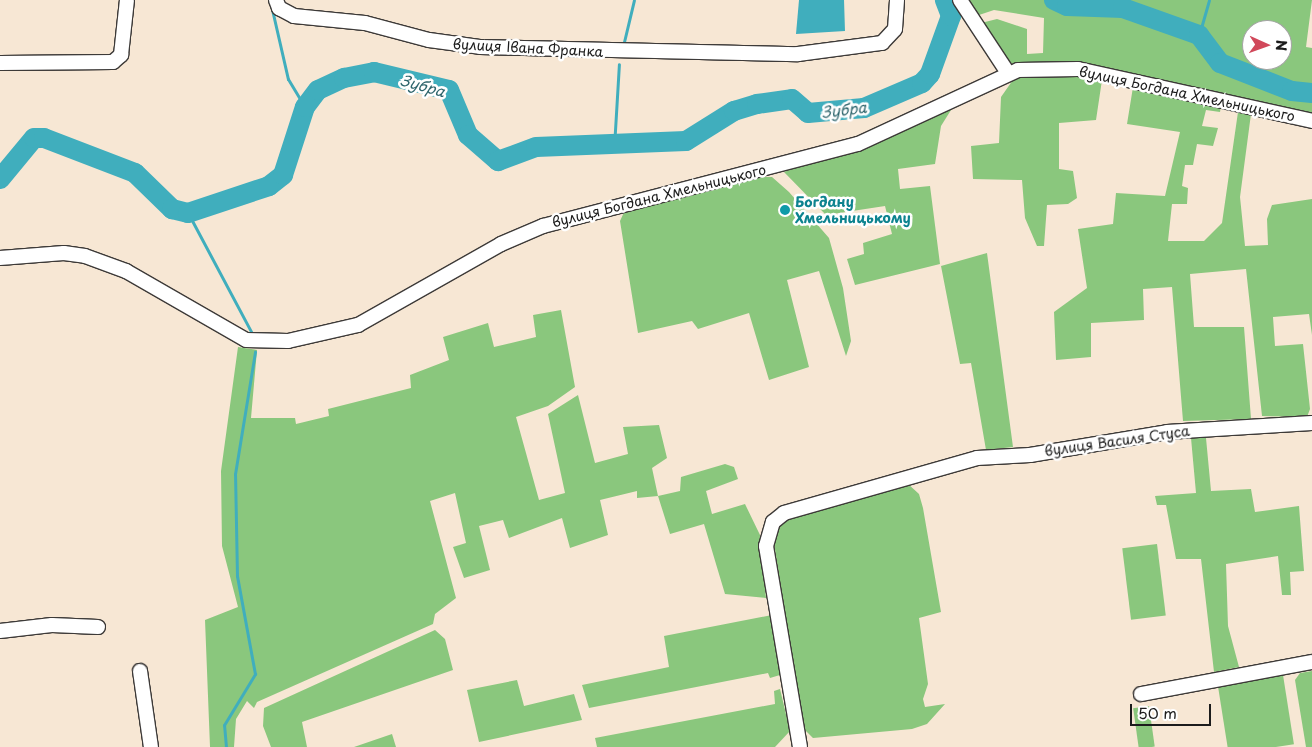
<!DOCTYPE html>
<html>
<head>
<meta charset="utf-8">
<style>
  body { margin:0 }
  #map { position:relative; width:1312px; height:747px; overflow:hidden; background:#f7e7d4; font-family:"Playpen Sans",sans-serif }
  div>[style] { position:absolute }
  .green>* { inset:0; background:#8ac77d; transform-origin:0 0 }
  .water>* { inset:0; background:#40aebd }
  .stream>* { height:3px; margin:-1.5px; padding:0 1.5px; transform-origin:1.5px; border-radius:1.5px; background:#40aebd }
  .river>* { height:20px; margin:-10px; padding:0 10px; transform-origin:10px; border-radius:10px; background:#40aebd }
  .roads { filter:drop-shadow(1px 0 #3d3a38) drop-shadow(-1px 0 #3d3a38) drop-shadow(0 1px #3d3a38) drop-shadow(0 -1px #3d3a38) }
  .minor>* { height:14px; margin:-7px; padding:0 7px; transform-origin:7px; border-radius:7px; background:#fff }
  .dots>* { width:14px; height:14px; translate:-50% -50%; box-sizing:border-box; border:2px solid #fff; border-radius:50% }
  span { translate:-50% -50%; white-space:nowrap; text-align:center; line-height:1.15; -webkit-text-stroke:5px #fff; paint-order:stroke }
  .street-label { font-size:14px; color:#1c1c1c }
  .culture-label { font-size:14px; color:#0d838f; font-weight:700 }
  .left { translate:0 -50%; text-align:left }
  .water-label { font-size:15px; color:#2e656c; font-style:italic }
  .north { position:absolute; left:1242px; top:20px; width:50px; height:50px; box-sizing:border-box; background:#fff; border:1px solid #a4a4a4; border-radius:50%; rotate:92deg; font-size:14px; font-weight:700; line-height:20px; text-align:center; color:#1c1c1c }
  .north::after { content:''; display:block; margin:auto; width:18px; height:22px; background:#d1495b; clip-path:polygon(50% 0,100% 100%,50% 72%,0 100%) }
  .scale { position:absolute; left:1130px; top:704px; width:81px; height:22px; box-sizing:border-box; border:2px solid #1c1c1c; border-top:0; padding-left:6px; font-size:15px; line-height:18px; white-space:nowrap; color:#1c1c1c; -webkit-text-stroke:4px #fff; paint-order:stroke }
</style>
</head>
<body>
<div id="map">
  <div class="green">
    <div style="clip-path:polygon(evenodd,965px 0,1312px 0,1306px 47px,1312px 48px,1312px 116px,1096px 65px,1015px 65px,1006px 60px,981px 23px,997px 19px,1027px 29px,1027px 54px,1043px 53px,1044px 18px,994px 10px,976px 16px,965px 0,1252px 30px,1282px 30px,1282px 60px,1252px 60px,1252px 30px)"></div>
    <div style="clip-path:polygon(1081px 75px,1102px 80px,1096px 120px,1059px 123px,1059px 169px,1073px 171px,1077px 198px,1068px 204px,1047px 205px,1044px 246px,1037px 246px,1025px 218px,1022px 180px,973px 179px,971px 146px,999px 143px,1001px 97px,1015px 77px)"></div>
    <div style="clip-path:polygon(1133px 87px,1221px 106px,1220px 112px,1206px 110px,1202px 126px,1218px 128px,1213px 146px,1197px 144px,1193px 165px,1185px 165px,1182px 186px,1188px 188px,1187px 204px,1172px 204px,1168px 241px,1204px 241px,1222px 223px,1238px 112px,1251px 114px,1240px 197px,1245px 246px,1268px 245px,1267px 219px,1272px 205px,1312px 199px,1312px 335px,1309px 314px,1273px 317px,1275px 346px,1303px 344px,1310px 409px,1307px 417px,1262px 416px,1246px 269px,1190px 274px,1194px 327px,1244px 327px,1251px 419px,1183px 421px,1172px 287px,1143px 289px,1144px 320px,1091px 323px,1091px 357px,1056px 360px,1054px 312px,1087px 288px,1078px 229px,1113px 224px,1116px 193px,1165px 196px,1180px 132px,1127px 124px)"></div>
    <div style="clip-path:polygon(948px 107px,951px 110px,941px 126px,935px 164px,898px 169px,900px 189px,930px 186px,940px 264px,855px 285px,847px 259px,864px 254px,863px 243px,892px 234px,885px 206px,826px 215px,784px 172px)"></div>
    <div style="clip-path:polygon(763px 177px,772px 177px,789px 192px,829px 238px,843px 288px,851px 341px,846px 356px,819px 271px,787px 280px,809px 367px,769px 380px,749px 313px,698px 329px,692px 321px,638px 333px,620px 221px,626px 208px)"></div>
    <div style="clip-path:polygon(987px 253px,1013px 447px,986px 450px,971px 363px,960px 364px,941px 266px)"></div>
    <div style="clip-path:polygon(561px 310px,575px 387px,548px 406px,516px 417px,539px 500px,565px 493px,548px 414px,578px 395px,595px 463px,628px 454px,623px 427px,659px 425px,667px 458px,652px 468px,658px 496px,680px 491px,681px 477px,725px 464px,734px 467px,738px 479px,706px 491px,712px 514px,745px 504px,760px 535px,766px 598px,725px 594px,704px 524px,670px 534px,658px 496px,637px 498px,637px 491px,600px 500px,608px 535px,570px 548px,562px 518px,509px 538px,503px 520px,479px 526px,490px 570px,464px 578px,453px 547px,466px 543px,455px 493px,430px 501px,456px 598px,435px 614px,433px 624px,257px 702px,254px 708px,247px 701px,236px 719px,234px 747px,210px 747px,205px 620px,238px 607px,222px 546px,221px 471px,238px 347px,257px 350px,251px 418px,295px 418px,296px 424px,329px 416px,328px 409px,411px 388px,410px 375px,449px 360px,443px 337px,488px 323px,494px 347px,536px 337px,533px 315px)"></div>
    <div style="clip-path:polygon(1191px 438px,1206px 438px,1211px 491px,1251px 489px,1255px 512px,1299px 506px,1304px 571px,1290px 572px,1291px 595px,1282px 595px,1278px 556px,1226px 564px,1228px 626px,1239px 667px,1214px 672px,1201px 559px,1176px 559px,1166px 505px,1157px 505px,1155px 496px,1196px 493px)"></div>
    <div style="clip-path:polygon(907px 483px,919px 494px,923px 508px,941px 612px,919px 618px,928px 684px,923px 699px,925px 707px,945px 704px,927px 724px,912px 729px,813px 738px,803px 728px,773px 537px,786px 518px)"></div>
    <div style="left:1157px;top:544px;width:72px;height:35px;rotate:83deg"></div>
    <div style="clip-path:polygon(772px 615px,780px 675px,770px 678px,768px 673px,589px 708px,582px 685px,669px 667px,664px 636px)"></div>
    <div style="clip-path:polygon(435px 630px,445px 639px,453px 670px,302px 722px,307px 747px,271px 747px,263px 726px,264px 708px)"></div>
    <div style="clip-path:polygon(1312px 671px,1312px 747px,1306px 747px,1295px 680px,1300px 673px)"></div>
    <div style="left:1283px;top:675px;width:70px;height:66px;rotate:81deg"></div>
    <div style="clip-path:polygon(517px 680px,524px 706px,574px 694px,582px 720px,479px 742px,467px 690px)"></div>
    <div style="clip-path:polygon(780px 689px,790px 731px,775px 747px,597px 747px,595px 738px,775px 704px,774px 691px)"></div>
    <div style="left:1149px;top:706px;width:41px;height:16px;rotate:82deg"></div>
    <div style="clip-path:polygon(392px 734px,396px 747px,354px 747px)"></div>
  </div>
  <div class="water">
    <div style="clip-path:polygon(799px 0,844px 0,845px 31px,796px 34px)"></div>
  </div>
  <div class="stream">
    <div style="left:271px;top:5px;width:76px;rotate:77.1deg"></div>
    <div style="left:288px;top:79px;width:33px;rotate:59deg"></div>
    <div style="left:1199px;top:35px;width:36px;rotate:-74deg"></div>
    <div style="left:623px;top:46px;width:47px;rotate:-76.6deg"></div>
    <div style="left:614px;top:147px;width:83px;rotate:-86.6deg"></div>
    <div style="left:188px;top:213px;width:140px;rotate:62deg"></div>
    <div style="left:226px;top:747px;width:22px;rotate:-95deg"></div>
    <div style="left:224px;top:725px;width:60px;rotate:-58.7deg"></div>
    <div style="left:255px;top:674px;width:100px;rotate:-100.4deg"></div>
    <div style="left:237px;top:576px;width:102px;rotate:-91.1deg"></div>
    <div style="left:235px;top:474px;width:124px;rotate:-80.7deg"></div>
  </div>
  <div class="river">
    <div style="left:1054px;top:0;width:14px;rotate:25deg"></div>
    <div style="left:1067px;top:6px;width:56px;rotate:2deg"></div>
    <div style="left:1123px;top:8px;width:81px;rotate:19.6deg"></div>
    <div style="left:1199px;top:35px;width:35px;rotate:53deg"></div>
    <div style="left:1220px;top:63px;width:77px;rotate:21.3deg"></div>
    <div style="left:1292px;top:91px;width:20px;rotate:6deg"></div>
    <div style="left:0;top:179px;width:53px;rotate:-50.3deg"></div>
    <div style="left:34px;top:138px;width:10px"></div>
    <div style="left:44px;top:138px;width:97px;rotate:21deg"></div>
    <div style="left:135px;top:173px;width:52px;rotate:44.2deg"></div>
    <div style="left:172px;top:209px;width:16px;rotate:14deg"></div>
    <div style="left:188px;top:213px;width:85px;rotate:-18.4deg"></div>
    <div style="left:269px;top:186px;width:18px;rotate:-38deg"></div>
    <div style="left:283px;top:175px;width:71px;rotate:-72.1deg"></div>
    <div style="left:305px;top:107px;width:21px;rotate:-53deg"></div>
    <div style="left:318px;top:90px;width:29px;rotate:-25deg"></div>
    <div style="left:344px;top:78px;width:31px;rotate:-11deg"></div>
    <div style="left:374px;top:72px;width:77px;rotate:13.5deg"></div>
    <div style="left:449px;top:90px;width:49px;rotate:67.1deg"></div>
    <div style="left:468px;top:135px;width:40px;rotate:41deg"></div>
    <div style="left:498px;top:161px;width:40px;rotate:-20.2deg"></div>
    <div style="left:536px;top:147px;width:150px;rotate:-2.3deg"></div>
    <div style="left:686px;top:141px;width:57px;rotate:-32deg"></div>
    <div style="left:734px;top:111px;width:24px;rotate:-17deg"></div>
    <div style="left:757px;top:104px;width:35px;rotate:-8deg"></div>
    <div style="left:792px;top:99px;width:21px;rotate:41deg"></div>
    <div style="left:808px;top:113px;width:56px;rotate:-5.1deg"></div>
    <div style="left:864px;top:108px;width:63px;rotate:-23.3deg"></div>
    <div style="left:922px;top:83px;width:12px;rotate:-48deg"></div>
    <div style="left:930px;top:74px;width:62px;rotate:-70.1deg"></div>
    <div style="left:951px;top:16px;width:17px;rotate:-111deg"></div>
  </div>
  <div class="roads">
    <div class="minor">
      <div style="left:276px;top:0;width:9px;rotate:69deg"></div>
      <div style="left:279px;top:8px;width:17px;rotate:28deg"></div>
      <div style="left:294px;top:16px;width:71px;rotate:5.6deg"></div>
      <div style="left:365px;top:23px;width:66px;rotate:14.9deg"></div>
      <div style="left:429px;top:40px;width:51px;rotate:7.8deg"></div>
      <div style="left:480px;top:47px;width:318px;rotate:1.3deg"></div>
      <div style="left:798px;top:54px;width:85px;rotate:-7.5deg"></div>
      <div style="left:882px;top:43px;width:19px;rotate:-47deg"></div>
      <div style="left:895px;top:29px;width:29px;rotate:-86deg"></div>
      <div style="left:960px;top:0;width:87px;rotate:56.7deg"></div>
      <div style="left:0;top:63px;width:113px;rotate:-0.5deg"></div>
      <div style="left:113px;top:62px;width:11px;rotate:-41deg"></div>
      <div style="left:121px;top:55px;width:55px;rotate:-83.8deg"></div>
      <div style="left:0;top:258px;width:64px;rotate:-4.5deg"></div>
      <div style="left:64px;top:253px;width:21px;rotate:8deg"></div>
      <div style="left:85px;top:256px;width:44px;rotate:20.1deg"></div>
      <div style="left:126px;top:271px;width:138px;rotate:29.9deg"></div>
      <div style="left:246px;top:340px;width:42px;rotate:1.4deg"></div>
      <div style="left:288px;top:341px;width:72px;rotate:-12.9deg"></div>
      <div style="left:358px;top:325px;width:164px;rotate:-29.5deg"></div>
      <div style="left:501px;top:244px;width:46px;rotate:-23.2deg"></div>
      <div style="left:543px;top:226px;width:325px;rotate:-14.6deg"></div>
      <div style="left:858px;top:144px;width:176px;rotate:-24.8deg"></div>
      <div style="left:1018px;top:70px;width:60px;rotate:-1deg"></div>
      <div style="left:1078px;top:69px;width:240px;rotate:12.5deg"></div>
      <div style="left:0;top:631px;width:52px;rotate:-6.6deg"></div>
      <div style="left:52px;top:625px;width:46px;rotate:2.5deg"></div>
      <div style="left:140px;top:671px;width:77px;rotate:81.8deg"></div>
      <div style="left:1141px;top:694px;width:174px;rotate:-10.6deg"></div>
      <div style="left:800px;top:747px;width:204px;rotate:-99.6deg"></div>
      <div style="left:766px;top:546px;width:25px;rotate:-74deg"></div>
      <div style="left:773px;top:522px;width:14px;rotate:-39deg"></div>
      <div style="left:784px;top:513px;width:201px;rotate:-15.9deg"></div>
      <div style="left:977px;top:458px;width:53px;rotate:-3.2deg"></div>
      <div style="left:1030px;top:455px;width:139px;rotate:-9.5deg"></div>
      <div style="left:1167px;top:432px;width:145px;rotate:-3.6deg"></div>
    </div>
  </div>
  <div class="dots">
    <div style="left:785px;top:210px;background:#0f9aa8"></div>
  </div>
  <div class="street-label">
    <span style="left:528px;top:48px;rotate:3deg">вулиця Івана Франка</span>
    <span style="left:1187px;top:94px;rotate:12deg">вулиця Богдана Хмельницького</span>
    <span style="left:659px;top:196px;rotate:-14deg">вулиця Богдана Хмельницького</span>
    <span style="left:1117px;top:441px;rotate:-8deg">вулиця Василя Стуса</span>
  </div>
  <div class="culture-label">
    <span class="left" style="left:795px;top:210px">Богдану<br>Хмельницькому</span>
  </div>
  <div class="water-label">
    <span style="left:423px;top:85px;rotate:16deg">Зубра</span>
    <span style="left:844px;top:109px;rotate:-7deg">Зубра</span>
  </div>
  <div class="north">N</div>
  <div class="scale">50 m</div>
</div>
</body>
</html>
